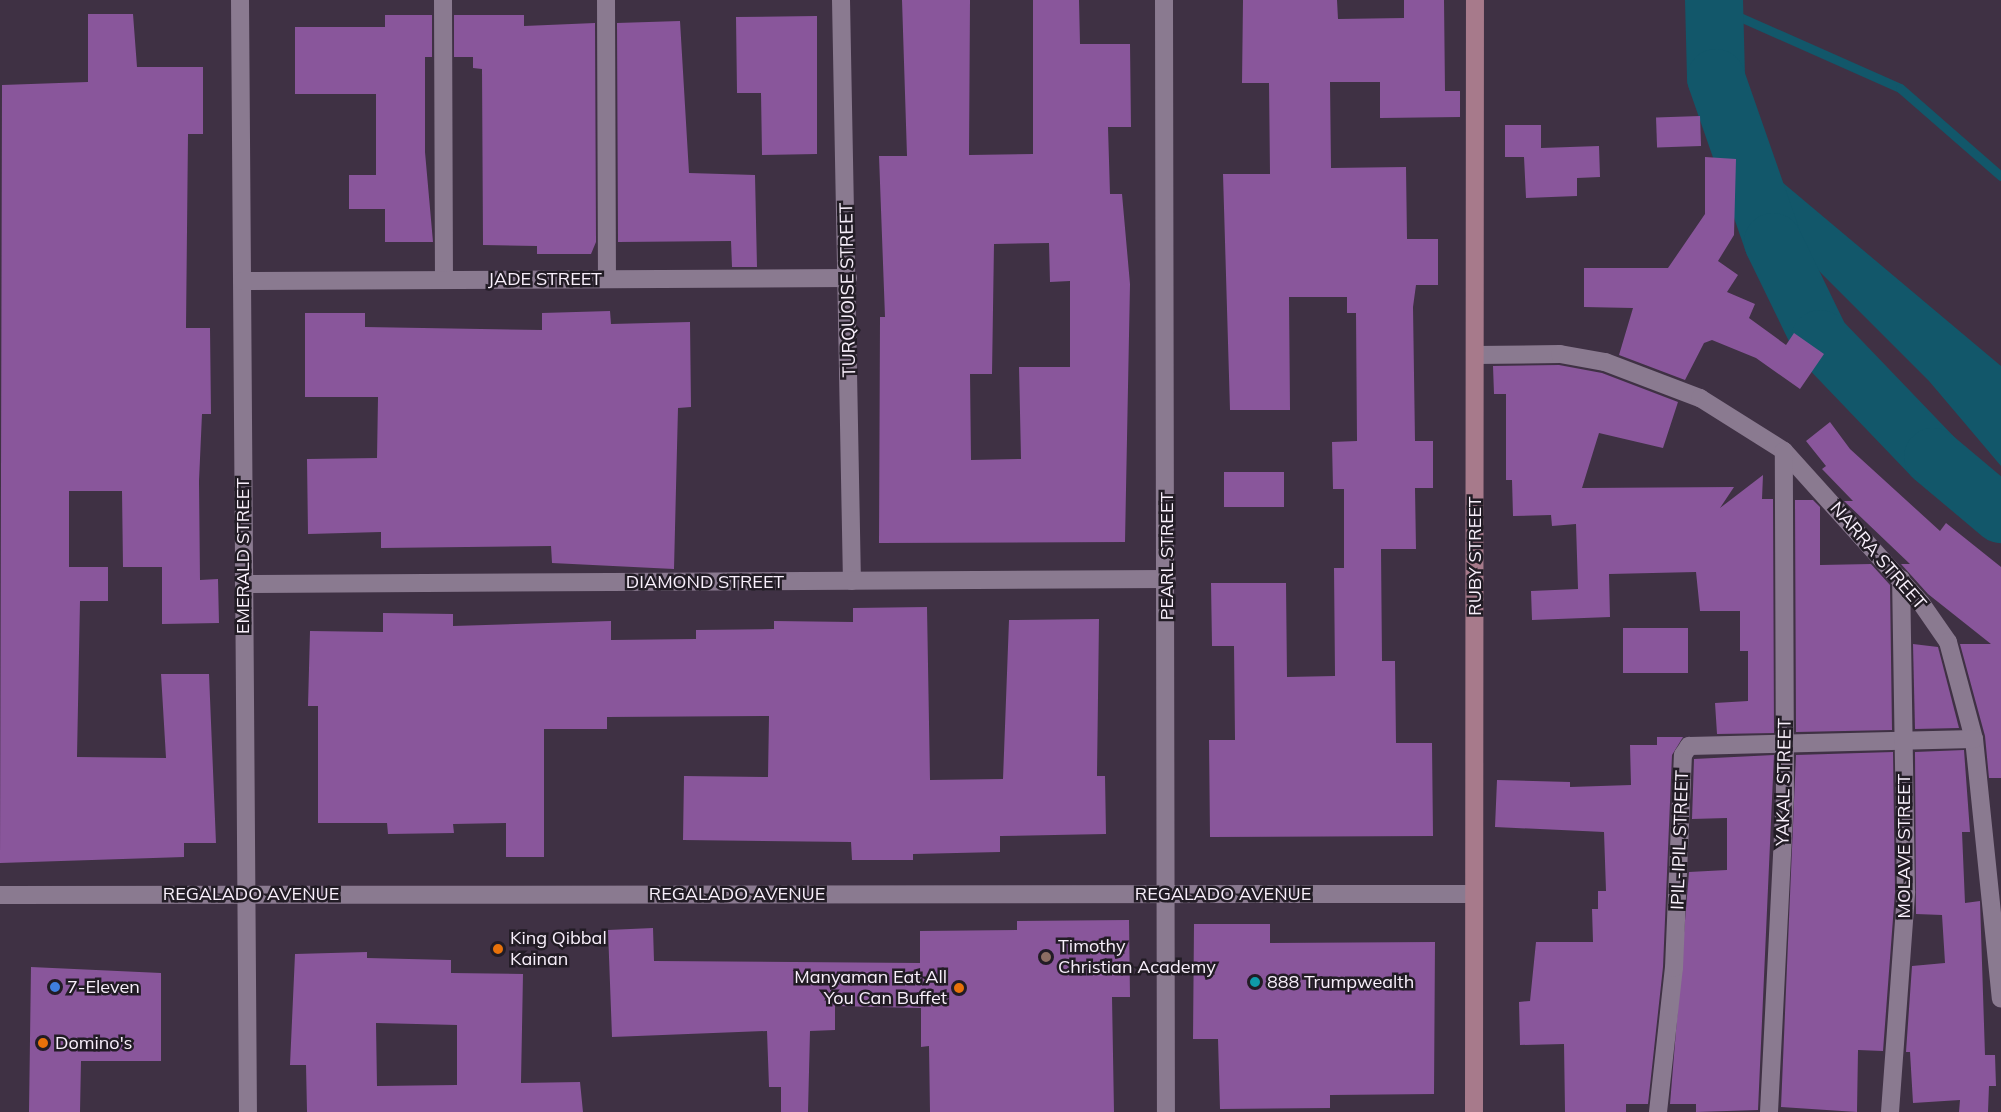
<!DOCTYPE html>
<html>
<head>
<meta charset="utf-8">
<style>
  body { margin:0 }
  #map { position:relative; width:2001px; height:1112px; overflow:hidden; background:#3f3144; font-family:Mulish,sans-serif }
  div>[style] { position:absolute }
  .water>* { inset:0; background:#12576a }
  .stream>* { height:9px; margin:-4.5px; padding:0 4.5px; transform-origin:4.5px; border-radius:4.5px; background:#12576a }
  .river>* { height:58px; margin:-29px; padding:0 29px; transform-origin:29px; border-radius:29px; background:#12576a }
  .building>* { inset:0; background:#89569b; transform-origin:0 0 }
  .street>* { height:18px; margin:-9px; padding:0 9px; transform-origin:9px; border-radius:9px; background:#8a7a90 }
  .secondary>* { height:18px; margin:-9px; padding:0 9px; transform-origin:9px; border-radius:9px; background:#a77a8b }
  .dots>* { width:16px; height:16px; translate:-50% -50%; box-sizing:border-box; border:3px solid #221c25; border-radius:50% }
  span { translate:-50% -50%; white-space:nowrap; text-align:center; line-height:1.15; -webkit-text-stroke:5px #221c25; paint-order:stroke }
  .street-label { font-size:18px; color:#f8effb }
  .poi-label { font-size:18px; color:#f8effb }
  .left { translate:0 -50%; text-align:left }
  .right { translate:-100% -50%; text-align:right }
</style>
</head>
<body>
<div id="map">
  <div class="water">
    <div style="clip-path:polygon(1696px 0,1722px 0,1721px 63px,1782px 182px,2001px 366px,2001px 466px,1929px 381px,1756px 208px,1703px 74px)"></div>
  </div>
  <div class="stream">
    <div style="left:1715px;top:6px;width:202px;rotate:23.9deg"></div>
    <div style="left:1900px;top:88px;width:134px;rotate:41.1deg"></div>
  </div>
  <div class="river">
    <div style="left:1714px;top:0;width:78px;rotate:88.5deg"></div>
    <div style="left:1716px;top:78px;width:174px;rotate:70.8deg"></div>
    <div style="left:1773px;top:242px;width:108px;rotate:64.1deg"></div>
    <div style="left:1820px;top:339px;width:163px;rotate:46.2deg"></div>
    <div style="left:1933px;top:457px;width:89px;rotate:40deg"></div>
  </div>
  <div class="building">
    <div style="clip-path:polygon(evenodd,902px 0,970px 0,969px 155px,1033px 154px,1033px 0,1079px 0,1080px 44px,1130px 44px,1131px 127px,1108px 127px,1110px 194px,1122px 194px,1130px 284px,1125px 542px,879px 543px,880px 317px,885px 317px,879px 156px,907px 156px,902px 0,1049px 243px,1050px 282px,1070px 281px,1070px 367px,1019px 367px,1021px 459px,971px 460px,970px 374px,992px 374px,994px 244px,1049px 243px)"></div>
    <div style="clip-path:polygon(1243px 0,1337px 0,1338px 19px,1404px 18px,1404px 0,1444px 0,1445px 91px,1460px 91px,1460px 117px,1380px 118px,1380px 82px,1330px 82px,1331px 168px,1406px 167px,1407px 239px,1438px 239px,1438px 285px,1416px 285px,1413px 307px,1415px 441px,1433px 441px,1433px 488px,1415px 488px,1416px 549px,1381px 549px,1382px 661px,1395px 661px,1396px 743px,1432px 743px,1433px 836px,1210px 837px,1209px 740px,1235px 740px,1234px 646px,1212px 646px,1211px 583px,1286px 583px,1287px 677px,1335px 676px,1334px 568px,1344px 568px,1344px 489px,1333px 489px,1332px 442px,1357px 441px,1356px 313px,1347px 313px,1347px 297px,1289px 297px,1290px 410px,1230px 410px,1223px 174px,1270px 174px,1269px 83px,1242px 83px)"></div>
    <div style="clip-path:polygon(88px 14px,133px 14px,137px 67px,203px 67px,203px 134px,188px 134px,186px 328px,210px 328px,211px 414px,202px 414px,199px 481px,200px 580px,218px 579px,219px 623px,162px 624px,162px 567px,123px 567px,122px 491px,69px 491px,69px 567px,108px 567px,108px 601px,80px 601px,77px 757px,166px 758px,161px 674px,209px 674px,216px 843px,184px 843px,184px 857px,0 863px,2px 85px,88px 82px)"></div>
    <div style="clip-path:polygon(385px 15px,432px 15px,432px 57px,425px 57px,425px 152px,433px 242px,385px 242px,385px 209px,349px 209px,349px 175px,376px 175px,376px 94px,295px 94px,295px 27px,385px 27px)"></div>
    <div style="clip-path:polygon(454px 15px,524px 15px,524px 26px,595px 23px,596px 242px,591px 254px,537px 254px,537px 246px,483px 245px,482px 69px,473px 68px,473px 57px,454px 57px)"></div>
    <div style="clip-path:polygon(817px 16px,817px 154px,762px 155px,761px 93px,737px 93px,736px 17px)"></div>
    <div style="clip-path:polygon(680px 21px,689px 173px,755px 175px,757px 267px,732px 267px,731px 241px,618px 242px,617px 23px)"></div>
    <div style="left:1700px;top:116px;width:30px;height:44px;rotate:88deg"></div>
    <div style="clip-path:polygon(1505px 125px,1541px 125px,1541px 148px,1599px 146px,1600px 177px,1577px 178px,1577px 196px,1526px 198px,1524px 157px,1505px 157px)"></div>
    <div style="clip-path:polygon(1705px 157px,1736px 159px,1734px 235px,1718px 261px,1738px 275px,1727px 292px,1755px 304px,1749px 318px,1786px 345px,1794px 333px,1824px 354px,1800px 389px,1756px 358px,1712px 340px,1704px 343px,1685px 380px,1619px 355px,1633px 308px,1584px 307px,1584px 268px,1668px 268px,1705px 214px)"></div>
    <div style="clip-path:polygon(610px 311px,611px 324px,690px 322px,691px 407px,678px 408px,674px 569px,552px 563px,551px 546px,381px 548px,381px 532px,308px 534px,307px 459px,377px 458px,378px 397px,305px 397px,305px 313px,365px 313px,365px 327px,542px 330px,542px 313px)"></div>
    <div style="clip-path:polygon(1559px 365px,1602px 373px,1678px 402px,1663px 448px,1599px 433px,1582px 488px,1734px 487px,1720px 508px,1763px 475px,1762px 499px,1773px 499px,1774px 733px,1717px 734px,1715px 703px,1748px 701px,1748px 651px,1740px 651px,1740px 611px,1700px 611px,1696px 572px,1609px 574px,1610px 617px,1532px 620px,1531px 591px,1578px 589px,1576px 524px,1552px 526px,1551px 515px,1513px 516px,1512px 480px,1506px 480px,1506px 394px,1494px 394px,1493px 366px)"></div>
    <div style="clip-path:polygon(1830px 422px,1850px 449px,1940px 531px,1946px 523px,2001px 567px,2001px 778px,1989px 778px,1985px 736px,1960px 644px,1991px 644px,1928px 594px,1901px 564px,1910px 564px,1844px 501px,1853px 501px,1822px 469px,1826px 466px,1806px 441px)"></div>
    <div style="left:1284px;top:472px;width:35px;height:60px;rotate:90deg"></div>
    <div style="clip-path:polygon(1795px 500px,1813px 500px,1820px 507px,1820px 565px,1871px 564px,1890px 585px,1892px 730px,1796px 732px)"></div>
    <div style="clip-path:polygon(927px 607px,930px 780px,1003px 779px,1009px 620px,1099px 619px,1097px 776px,1105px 776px,1106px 834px,1000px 836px,1000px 852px,913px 854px,913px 860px,852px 860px,851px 842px,683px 840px,684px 776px,768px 777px,769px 716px,607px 717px,607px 729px,544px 729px,544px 857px,506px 857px,506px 823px,453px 824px,454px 833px,388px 834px,387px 823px,318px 823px,318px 706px,308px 706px,310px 631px,383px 632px,383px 613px,453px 614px,453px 626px,611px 621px,611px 640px,696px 639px,696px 630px,774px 629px,774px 621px,853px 622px,853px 608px)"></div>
    <div style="left:1623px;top:628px;width:65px;height:45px"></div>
    <div style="clip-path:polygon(1913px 644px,1938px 647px,1959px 728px,1915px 729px)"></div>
    <div style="clip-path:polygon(1657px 737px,1683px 737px,1672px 755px,1663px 967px,1648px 1104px,1626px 1104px,1626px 1112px,1565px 1112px,1564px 1044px,1520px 1045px,1519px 1002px,1530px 1001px,1536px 942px,1593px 942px,1592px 909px,1598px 909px,1598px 891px,1606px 891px,1604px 832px,1495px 827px,1497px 780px,1570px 782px,1570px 787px,1631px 785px,1630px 745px,1657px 745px)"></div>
    <div style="clip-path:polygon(1964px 750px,1970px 832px,1962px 832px,1965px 903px,1980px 901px,1985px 1055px,1995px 1055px,1996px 1086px,1989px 1086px,1988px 1112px,1959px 1112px,1960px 1100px,1913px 1103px,1910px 1052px,1906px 1052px,1912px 966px,1945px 963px,1942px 915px,1916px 914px,1915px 752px)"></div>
    <div style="clip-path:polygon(1893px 752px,1895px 892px,1883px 1051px,1858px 1050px,1857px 1112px,1781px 1107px,1796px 755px)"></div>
    <div style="clip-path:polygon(1774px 755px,1758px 1110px,1696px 1112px,1696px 1104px,1670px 1104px,1689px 872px,1727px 870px,1727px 818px,1692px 819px,1694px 759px)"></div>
    <div style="clip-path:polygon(1129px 920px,1130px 997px,1112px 997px,1114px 1112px,930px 1112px,929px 1046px,921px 1047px,921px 1008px,835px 1006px,835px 1030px,810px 1031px,808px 1112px,781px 1112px,781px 1087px,769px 1087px,767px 1031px,612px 1037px,608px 930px,653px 928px,654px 961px,920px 963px,920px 931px,1017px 930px,1017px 921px)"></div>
    <div style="clip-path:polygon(1194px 924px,1270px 924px,1270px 943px,1435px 942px,1434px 1094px,1330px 1095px,1330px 1108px,1220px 1109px,1218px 1039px,1193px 1039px)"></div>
    <div style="clip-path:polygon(evenodd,367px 952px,367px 958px,451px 960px,451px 973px,523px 974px,521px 1083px,580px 1082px,583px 1112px,307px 1112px,306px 1065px,290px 1065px,295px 954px,367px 952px,376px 1023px,457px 1025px,457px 1085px,377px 1086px,376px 1023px)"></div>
    <div style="clip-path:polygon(31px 967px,161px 973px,161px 1061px,81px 1061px,80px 1112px,29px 1112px)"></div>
  </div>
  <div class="street">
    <div style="left:240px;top:0;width:1112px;rotate:89.59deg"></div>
    <div style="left:443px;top:0;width:280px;rotate:89.8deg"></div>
    <div style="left:606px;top:0;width:279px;rotate:89.8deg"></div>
    <div style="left:841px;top:0;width:581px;rotate:88.92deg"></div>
    <div style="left:1164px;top:0;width:1112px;rotate:89.9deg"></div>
    <div style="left:242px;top:281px;width:606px;rotate:-0.28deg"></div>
    <div style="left:1475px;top:355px;width:85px;rotate:-0.7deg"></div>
    <div style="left:1560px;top:354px;width:46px;rotate:10.1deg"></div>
    <div style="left:1605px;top:362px;width:102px;rotate:20.8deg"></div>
    <div style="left:1700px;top:398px;width:99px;rotate:32.2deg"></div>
    <div style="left:1784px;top:451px;width:205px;rotate:48deg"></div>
    <div style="left:1921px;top:603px;width:47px;rotate:55.3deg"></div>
    <div style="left:1948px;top:642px;width:100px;rotate:75deg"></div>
    <div style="left:1974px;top:739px;width:261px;rotate:84.1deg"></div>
    <div style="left:244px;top:584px;width:923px;rotate:-0.31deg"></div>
    <div style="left:0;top:895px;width:1474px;rotate:-0.04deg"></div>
    <div style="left:1658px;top:1112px;width:145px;rotate:-83.7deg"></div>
    <div style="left:1674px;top:968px;width:213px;rotate:-87.6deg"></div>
    <div style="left:1683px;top:755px;width:11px;rotate:-56deg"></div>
    <div style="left:1689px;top:746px;width:285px;rotate:-1.4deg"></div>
    <div style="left:1769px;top:1112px;width:317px;rotate:-87.1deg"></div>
    <div style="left:1785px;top:795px;width:344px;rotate:-90.2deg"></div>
    <div style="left:1890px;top:1112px;width:221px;rotate:-85.8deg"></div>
    <div style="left:1906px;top:892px;width:313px;rotate:-90.9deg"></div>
  </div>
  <div class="secondary">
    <div style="left:1474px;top:1112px;width:1112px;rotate:-89.95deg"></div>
  </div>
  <div class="dots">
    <div style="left:498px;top:949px;background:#e8710a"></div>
    <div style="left:1046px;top:957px;background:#8d6e63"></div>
    <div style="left:1255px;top:982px;background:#0f9aa8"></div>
    <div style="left:55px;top:987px;background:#3f7fe0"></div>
    <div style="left:959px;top:988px;background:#e8710a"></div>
    <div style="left:43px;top:1043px;background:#e8710a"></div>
  </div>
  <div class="street-label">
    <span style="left:545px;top:279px">JADE STREET</span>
    <span style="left:848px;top:290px;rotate:-91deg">TURQUOISE STREET</span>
    <span style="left:243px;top:556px;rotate:-90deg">EMERALD STREET</span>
    <span style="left:1167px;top:556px;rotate:-90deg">PEARL STREET</span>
    <span style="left:1475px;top:556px;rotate:-90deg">RUBY STREET</span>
    <span style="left:1878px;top:556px;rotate:49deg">NARRA STREET</span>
    <span style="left:705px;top:582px">DIAMOND STREET</span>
    <span style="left:1784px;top:782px;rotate:-89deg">YAKAL STREET</span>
    <span style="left:1680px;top:840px;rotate:-88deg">IPIL-IPIL STREET</span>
    <span style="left:1904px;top:846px;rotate:-90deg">MOLAVE STREET</span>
    <span style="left:251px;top:894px">REGALADO AVENUE</span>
    <span style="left:737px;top:894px">REGALADO AVENUE</span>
    <span style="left:1223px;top:894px">REGALADO AVENUE</span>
  </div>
  <div class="poi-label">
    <span class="left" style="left:510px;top:949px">King Qibbal<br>Kainan</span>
    <span class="left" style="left:1058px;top:957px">Timothy<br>Christian Academy</span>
    <span class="right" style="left:947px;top:988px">Manyaman Eat All<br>You Can Buffet</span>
    <span class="left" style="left:1267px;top:982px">888 Trumpwealth</span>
    <span class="left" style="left:67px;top:987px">7-Eleven</span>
    <span class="left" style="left:55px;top:1043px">Domino's</span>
  </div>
</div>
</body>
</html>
